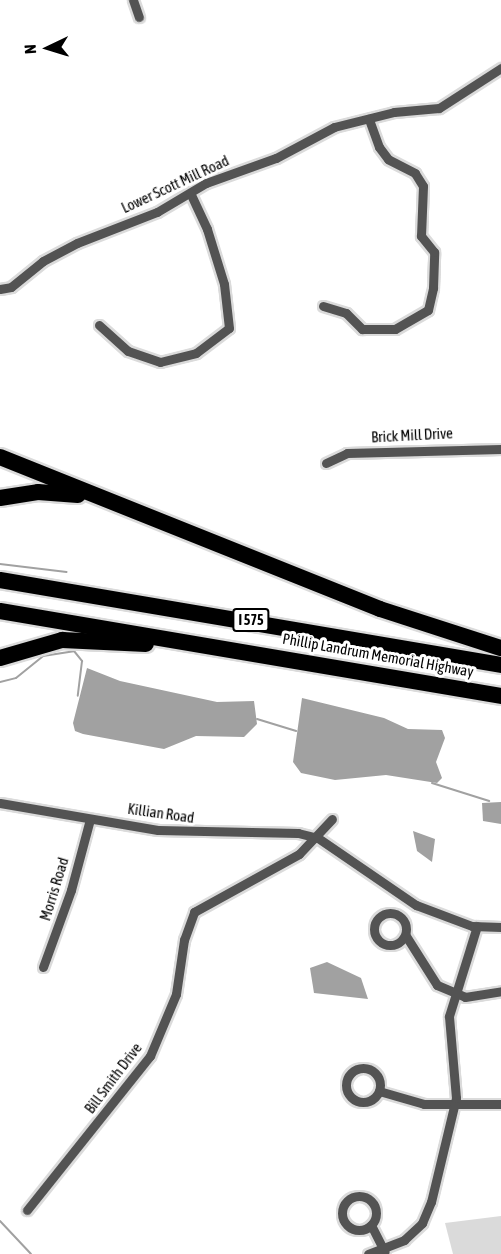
<!DOCTYPE html>
<html>
<head>
<meta charset="utf-8">
<style>
  body { margin:0 }
  #map { position:relative; width:501px; height:1254px; overflow:hidden; background:#fff; font-family:"Asap Condensed",sans-serif }
  div>[style] { position:absolute }
  .green>* { inset:0; background:#dadada }
  .water>* { inset:0; background:#a1a1a1 }
  .stream>* { height:2px; margin:-1px; padding:0 1px; transform-origin:1px; border-radius:1px; background:#a1a1a1 }
  .roads { filter:drop-shadow(2px 0 #dbdbdb) drop-shadow(-2px 0 #dbdbdb) drop-shadow(0 2px #dbdbdb) drop-shadow(0 -2px #dbdbdb) }
  .street>* { height:9px; margin:-4.5px; padding:0 4.5px; transform-origin:4.5px; border-radius:4.5px; background:#535353 }
  .street>.ring { margin:-4.5px; padding:0; box-sizing:content-box; background:none; border:9px solid #535353; border-radius:50% }
  .highway>* { height:16px; margin:-8px; padding:0 8px; transform-origin:8px; border-radius:8px; background:#000 }
  span { translate:-50% -50%; white-space:nowrap; text-align:center; line-height:1.15; -webkit-text-stroke:6px #fff; paint-order:stroke }
  .shield-label span { padding:2px 4px; background:#fff; border:2px solid; border-radius:4px; -webkit-text-stroke-width:0 }
  .shield-label { font-size:14px; color:#000; font-weight:700 }
  .street-label { font-size:15px; color:#000 }
  .north { position:absolute; left:18px; top:18px; width:60px; height:60px; -webkit-text-stroke:4px #fff; paint-order:stroke; rotate:266deg; font-size:16px; font-weight:700; line-height:24px; text-align:center; color:#000 }
  .north::after { content:''; display:block; margin:auto; width:21px; height:27px; background:#000; clip-path:polygon(50% 0,100% 100%,50% 72%,0 100%) }
</style>
</head>
<body>
<div id="map">
  <div class="green">
    <div style="clip-path:polygon(501px 1216px,501px 1254px,453px 1254px,445px 1223px)"></div>
  </div>
  <div class="water">
    <div style="clip-path:polygon(87px 668px,120px 681px,217px 702px,254px 701px,257px 724px,244px 737px,196px 736px,164px 749px,83px 734px,75px 731px,73px 723px)"></div>
    <div style="clip-path:polygon(302px 698px,384px 718px,408px 729px,442px 730px,445px 738px,436px 762px,442px 778px,437px 783px,386px 775px,335px 780px,301px 773px,293px 762px)"></div>
    <div style="clip-path:polygon(501px 802px,501px 824px,483px 821px,482px 803px)"></div>
    <div style="clip-path:polygon(413px 831px,435px 839px,432px 862px,417px 851px)"></div>
    <div style="clip-path:polygon(327px 962px,361px 978px,368px 999px,314px 993px,310px 968px)"></div>
  </div>
  <div class="stream">
    <div style="left:0;top:564px;width:67px;rotate:6.8deg"></div>
    <div style="left:0;top:682px;width:16px;rotate:-14deg"></div>
    <div style="left:16px;top:678px;width:35px;rotate:-39deg"></div>
    <div style="left:43px;top:656px;width:31px;rotate:-9deg"></div>
    <div style="left:74px;top:651px;width:13px;rotate:51deg"></div>
    <div style="left:82px;top:661px;width:35px;rotate:97deg"></div>
    <div style="left:257px;top:719px;width:41px;rotate:17.1deg"></div>
    <div style="left:432px;top:783px;width:60px;rotate:17.5deg"></div>
    <div style="left:0;top:1221px;width:45px;rotate:46.8deg"></div>
  </div>
  <div class="roads">
    <div class="street">
      <div style="left:133px;top:0;width:18px;rotate:71deg"></div>
      <div style="left:0;top:289px;width:11px;rotate:-10deg"></div>
      <div style="left:11px;top:287px;width:41px;rotate:-39.1deg"></div>
      <div style="left:43px;top:261px;width:38px;rotate:-28deg"></div>
      <div style="left:77px;top:243px;width:86px;rotate:-21.2deg"></div>
      <div style="left:157px;top:212px;width:57px;rotate:-30.6deg"></div>
      <div style="left:206px;top:183px;width:74px;rotate:-19.7deg"></div>
      <div style="left:276px;top:158px;width:66px;rotate:-28.1deg"></div>
      <div style="left:334px;top:127px;width:62px;rotate:-14deg"></div>
      <div style="left:394px;top:112px;width:45px;rotate:-5.1deg"></div>
      <div style="left:439px;top:108px;width:74px;rotate:-32.8deg"></div>
      <div style="left:323px;top:306px;width:24px;rotate:17deg"></div>
      <div style="left:346px;top:313px;width:23px;rotate:45deg"></div>
      <div style="left:362px;top:329px;width:33px"></div>
      <div style="left:395px;top:329px;width:38px;rotate:-30deg"></div>
      <div style="left:428px;top:310px;width:23px;rotate:-77deg"></div>
      <div style="left:433px;top:288px;width:36px;rotate:-88deg"></div>
      <div style="left:434px;top:252px;width:21px;rotate:-129deg"></div>
      <div style="left:421px;top:236px;width:50px;rotate:-87.7deg"></div>
      <div style="left:423px;top:186px;width:15px;rotate:-122deg"></div>
      <div style="left:415px;top:173px;width:30px;rotate:-153deg"></div>
      <div style="left:388px;top:159px;width:15px;rotate:-127deg"></div>
      <div style="left:379px;top:147px;width:30px;rotate:-110deg"></div>
      <div style="left:99px;top:325px;width:39px;rotate:42deg"></div>
      <div style="left:128px;top:351px;width:34px;rotate:19deg"></div>
      <div style="left:160px;top:362px;width:37px;rotate:-14deg"></div>
      <div style="left:196px;top:353px;width:41px;rotate:-37.1deg"></div>
      <div style="left:229px;top:328px;width:44px;rotate:-96.5deg"></div>
      <div style="left:224px;top:284px;width:58px;rotate:-107.2deg"></div>
      <div style="left:207px;top:229px;width:40px;rotate:-115deg"></div>
      <div style="left:326px;top:463px;width:23px;rotate:-25deg"></div>
      <div style="left:347px;top:453px;width:154px;rotate:-1.5deg"></div>
      <div style="left:0;top:803px;width:160px;rotate:9.7deg"></div>
      <div style="left:158px;top:830px;width:140px;rotate:1.2deg"></div>
      <div style="left:298px;top:833px;width:21px;rotate:14deg"></div>
      <div style="left:318px;top:838px;width:119px;rotate:34.4deg"></div>
      <div style="left:416px;top:905px;width:60px;rotate:20.6deg"></div>
      <div style="left:472px;top:926px;width:29px;rotate:2deg"></div>
      <div class="ring" style="left:374px;top:913px;width:23px;height:23px"></div>
      <div style="left:406px;top:936px;width:58px;rotate:57.7deg"></div>
      <div style="left:437px;top:985px;width:30px;rotate:23deg"></div>
      <div style="left:465px;top:997px;width:36px;rotate:-9deg"></div>
      <div style="left:43px;top:967px;width:82px;rotate:-70deg"></div>
      <div style="left:71px;top:890px;width:73px;rotate:-75deg"></div>
      <div class="ring" style="left:346px;top:1068px;width:25px;height:25px"></div>
      <div style="left:379px;top:1091px;width:47px;rotate:16.1deg"></div>
      <div style="left:424px;top:1104px;width:77px"></div>
      <div class="ring" style="left:342px;top:1196px;width:25px;height:25px"></div>
      <div style="left:27px;top:1210px;width:197px;rotate:-51.4deg"></div>
      <div style="left:150px;top:1056px;width:67px;rotate:-67.2deg"></div>
      <div style="left:176px;top:994px;width:55px;rotate:-81.6deg"></div>
      <div style="left:184px;top:940px;width:30px;rotate:-70deg"></div>
      <div style="left:194px;top:912px;width:120px;rotate:-28.9deg"></div>
      <div style="left:299px;top:854px;width:48px;rotate:-46.7deg"></div>
      <div style="left:371px;top:1225px;width:30px;rotate:63deg"></div>
      <div style="left:368px;top:1254px;width:39px;rotate:-21deg"></div>
      <div style="left:404px;top:1240px;width:25px;rotate:-43deg"></div>
      <div style="left:422px;top:1223px;width:23px;rotate:-67deg"></div>
      <div style="left:431px;top:1202px;width:107px;rotate:-76.5deg"></div>
      <div style="left:456px;top:1098px;width:82px;rotate:-94.9deg"></div>
      <div style="left:449px;top:1016px;width:94px;rotate:-72.7deg"></div>
    </div>
    <div class="highway">
      <div style="left:0;top:457px;width:409px;rotate:21.8deg"></div>
      <div style="left:380px;top:609px;width:127px;rotate:17.9deg"></div>
      <div style="left:0;top:498px;width:38px;rotate:-9deg"></div>
      <div style="left:38px;top:492px;width:40px;rotate:4.3deg"></div>
      <div style="left:0;top:580px;width:508px;rotate:9.63deg"></div>
      <div style="left:0;top:611px;width:508px;rotate:9.63deg"></div>
      <div style="left:0;top:658px;width:65px;rotate:-16.2deg"></div>
      <div style="left:62px;top:640px;width:84px;rotate:2.7deg"></div>
    </div>
  </div>
  <div class="shield-label">
    <span style="left:251px;top:620px">I 575</span>
  </div>
  <div class="street-label">
    <span style="left:175px;top:184px;rotate:-25deg">Lower Scott Mill Road</span>
    <span style="left:412px;top:435px;rotate:-3deg">Brick Mill Drive</span>
    <span style="left:378px;top:655px;rotate:10deg">Phillip Landrum Memorial Highway</span>
    <span style="left:161px;top:813px;rotate:8deg">Killian Road</span>
    <span style="left:54px;top:889px;rotate:-73deg">Morris Road</span>
    <span style="left:113px;top:1078px;rotate:-53deg">Bill Smith Drive</span>
  </div>
  <div class="north">N</div>
</div>
</body>
</html>
